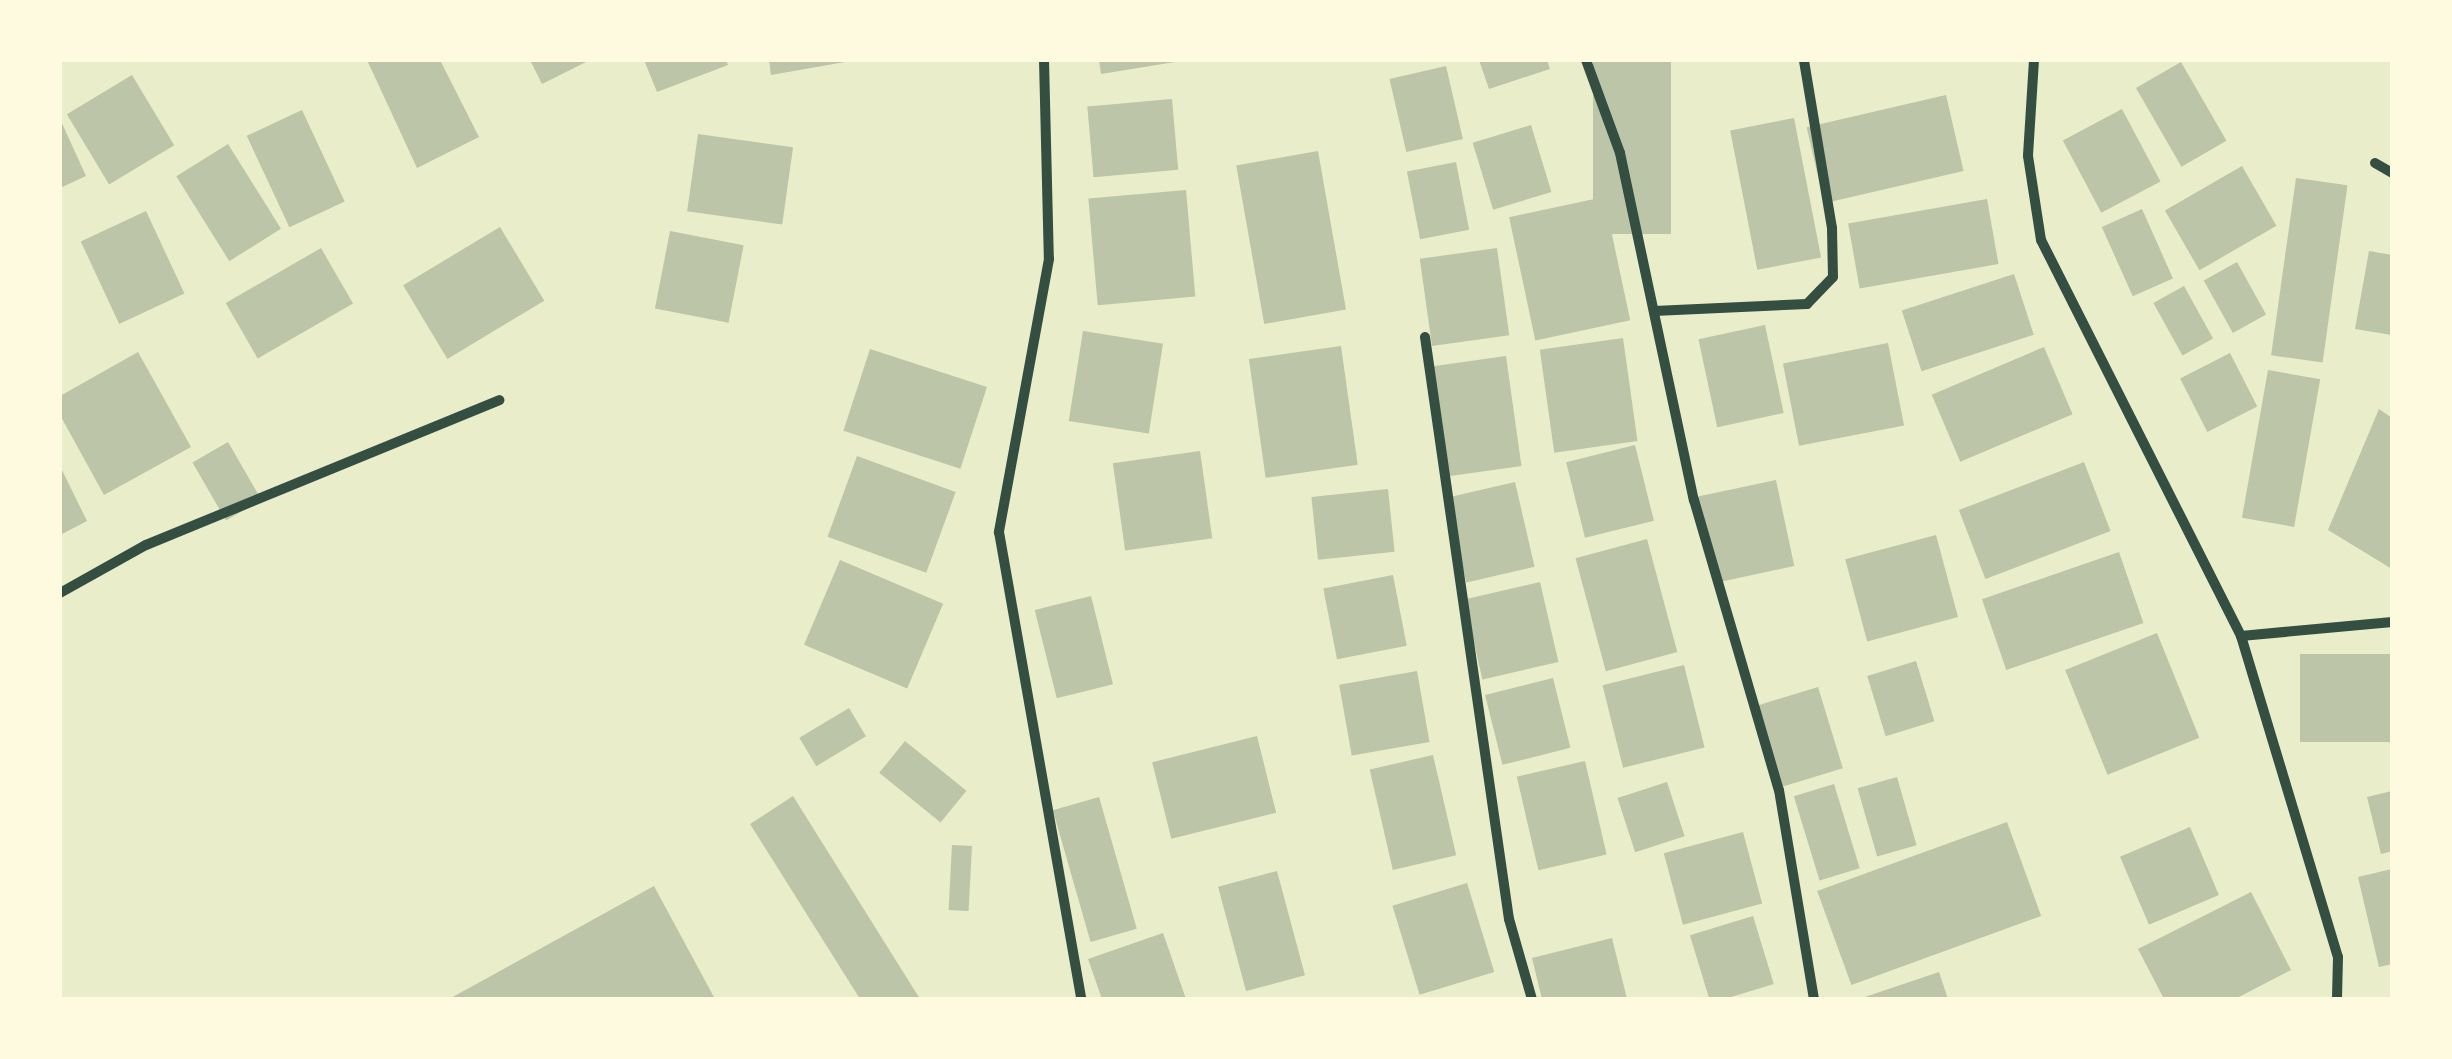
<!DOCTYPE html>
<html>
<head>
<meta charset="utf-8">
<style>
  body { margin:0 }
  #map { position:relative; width:2452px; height:1059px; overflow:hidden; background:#e9edc9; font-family:"Asap Condensed",sans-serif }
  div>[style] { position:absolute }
  .building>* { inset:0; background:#bcc5a7; transform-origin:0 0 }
  .minor>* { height:10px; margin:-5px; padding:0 5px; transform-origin:5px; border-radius:5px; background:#344e41 }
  span { translate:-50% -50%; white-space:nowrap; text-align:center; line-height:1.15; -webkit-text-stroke:9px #fefae0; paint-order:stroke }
  .frame { position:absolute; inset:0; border:62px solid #fefae0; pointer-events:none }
</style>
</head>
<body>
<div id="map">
  <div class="building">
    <div style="clip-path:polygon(367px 60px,440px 60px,479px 137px,417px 168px)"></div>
    <div style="clip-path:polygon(530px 60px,590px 60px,542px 84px)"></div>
    <div style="clip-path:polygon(644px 60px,726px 60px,728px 65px,657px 92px)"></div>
    <div style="clip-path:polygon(769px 60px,845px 60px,845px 62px,771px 75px)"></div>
    <div style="clip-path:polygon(1099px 60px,1175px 60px,1175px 62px,1101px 74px)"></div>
    <div style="clip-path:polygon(1479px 60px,1547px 60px,1550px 69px,1489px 89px)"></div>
    <div style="left:1593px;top:60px;width:78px;height:174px"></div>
    <div style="left:2181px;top:62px;width:91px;height:52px;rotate:60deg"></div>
    <div style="left:1446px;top:66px;width:75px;height:58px;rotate:77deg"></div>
    <div style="left:132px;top:75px;width:82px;height:76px;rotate:59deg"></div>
    <div style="left:1946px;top:95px;width:78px;height:143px;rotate:77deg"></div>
    <div style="left:1172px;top:99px;width:71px;height:85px;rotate:85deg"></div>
    <div style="left:2122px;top:109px;width:82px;height:67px;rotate:62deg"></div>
    <div style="left:302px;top:110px;width:101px;height:61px;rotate:65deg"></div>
    <div style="left:1794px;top:118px;width:142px;height:65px;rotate:79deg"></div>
    <div style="clip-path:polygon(60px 119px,86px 176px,60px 188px)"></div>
    <div style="left:1531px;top:125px;width:70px;height:61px;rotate:73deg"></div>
    <div style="left:698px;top:134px;width:96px;height:78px;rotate:8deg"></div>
    <div style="left:228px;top:144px;width:100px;height:61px;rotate:58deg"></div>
    <div style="left:1318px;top:151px;width:161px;height:83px;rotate:80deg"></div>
    <div style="left:1456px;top:162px;width:69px;height:50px;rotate:79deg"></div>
    <div style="left:2242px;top:166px;width:69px;height:89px;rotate:60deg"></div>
    <div style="left:2296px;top:178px;width:52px;height:179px;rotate:8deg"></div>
    <div style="left:1186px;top:190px;width:107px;height:98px;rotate:85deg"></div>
    <div style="left:1604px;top:197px;width:126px;height:97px;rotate:78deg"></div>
    <div style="left:1987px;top:199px;width:66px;height:141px;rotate:80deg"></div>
    <div style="left:2142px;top:209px;width:76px;height:44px;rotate:66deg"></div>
    <div style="left:146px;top:211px;width:91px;height:72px;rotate:65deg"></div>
    <div style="left:500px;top:227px;width:86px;height:113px;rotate:59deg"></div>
    <div style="left:670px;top:231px;width:75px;height:79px;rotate:11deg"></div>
    <div style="left:321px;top:248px;width:64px;height:110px;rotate:60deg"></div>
    <div style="left:1497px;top:248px;width:88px;height:78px;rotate:82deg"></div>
    <div style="clip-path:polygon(2369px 251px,2392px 255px,2392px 335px,2355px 329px)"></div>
    <div style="left:2237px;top:262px;width:60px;height:38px;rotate:61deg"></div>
    <div style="left:2014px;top:274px;width:64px;height:118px;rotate:72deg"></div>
    <div style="left:2184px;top:286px;width:60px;height:35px;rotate:61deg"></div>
    <div style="left:1765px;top:325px;width:90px;height:68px;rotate:78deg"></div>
    <div style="left:1083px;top:331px;width:81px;height:91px;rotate:9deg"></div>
    <div style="left:1623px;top:338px;width:104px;height:84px;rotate:82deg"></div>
    <div style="left:1888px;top:343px;width:84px;height:107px;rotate:79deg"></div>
    <div style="left:1341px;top:346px;width:120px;height:93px;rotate:82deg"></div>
    <div style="left:2044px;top:347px;width:73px;height:122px;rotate:67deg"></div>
    <div style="left:870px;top:349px;width:123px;height:86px;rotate:18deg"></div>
    <div style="clip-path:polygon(138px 352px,191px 447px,104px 495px,60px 415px,60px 396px)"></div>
    <div style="left:2230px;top:353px;width:60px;height:56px;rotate:63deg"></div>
    <div style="left:1506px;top:356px;width:111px;height:79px;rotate:82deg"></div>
    <div style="left:2268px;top:370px;width:53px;height:150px;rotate:10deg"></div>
    <div style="clip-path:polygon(2379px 409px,2392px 418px,2392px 569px,2328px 530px)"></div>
    <div style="left:228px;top:442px;width:67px;height:41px;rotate:60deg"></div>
    <div style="left:1635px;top:445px;width:78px;height:71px;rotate:76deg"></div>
    <div style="left:1200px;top:451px;width:88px;height:88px;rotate:82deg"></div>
    <div style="left:857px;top:456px;width:105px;height:86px;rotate:20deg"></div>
    <div style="left:2084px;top:462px;width:74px;height:134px;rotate:69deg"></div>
    <div style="clip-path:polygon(60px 466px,87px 521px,60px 535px)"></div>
    <div style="left:1776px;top:480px;width:88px;height:81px;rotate:78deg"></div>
    <div style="left:1515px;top:482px;width:87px;height:70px;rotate:77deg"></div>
    <div style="left:1388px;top:489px;width:63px;height:77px;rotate:84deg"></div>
    <div style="left:1936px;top:535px;width:85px;height:94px;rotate:75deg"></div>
    <div style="left:1647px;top:539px;width:117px;height:74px;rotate:75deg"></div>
    <div style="left:2119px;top:552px;width:75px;height:145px;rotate:71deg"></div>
    <div style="left:840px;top:560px;width:112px;height:92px;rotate:23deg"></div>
    <div style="left:1393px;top:575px;width:72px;height:71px;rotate:79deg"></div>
    <div style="left:1540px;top:582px;width:82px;height:78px;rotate:77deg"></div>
    <div style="left:1091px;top:596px;width:91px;height:58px;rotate:76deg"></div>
    <div style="left:2157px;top:633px;width:113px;height:99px;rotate:68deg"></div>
    <div style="left:2392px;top:654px;width:88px;height:92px;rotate:90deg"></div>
    <div style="left:1916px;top:661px;width:63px;height:51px;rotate:73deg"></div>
    <div style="left:1684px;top:665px;width:85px;height:84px;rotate:76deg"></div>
    <div style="left:1417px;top:671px;width:72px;height:79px;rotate:80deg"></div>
    <div style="left:1553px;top:678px;width:72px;height:70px;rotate:76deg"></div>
    <div style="left:1818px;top:687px;width:85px;height:68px;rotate:73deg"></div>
    <div style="left:849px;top:708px;width:33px;height:58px;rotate:59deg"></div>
    <div style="left:1257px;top:736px;width:79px;height:108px;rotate:76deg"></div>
    <div style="left:905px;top:741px;width:79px;height:41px;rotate:39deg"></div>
    <div style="left:1433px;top:755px;width:103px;height:65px;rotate:77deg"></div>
    <div style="left:1585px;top:761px;width:96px;height:70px;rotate:77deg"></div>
    <div style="left:1897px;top:777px;width:71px;height:41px;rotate:74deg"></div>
    <div style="left:1667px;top:782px;width:57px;height:52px;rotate:72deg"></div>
    <div style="left:1834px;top:784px;width:88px;height:42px;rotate:73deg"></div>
    <div style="clip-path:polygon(2392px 791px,2392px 851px,2381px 854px,2367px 797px)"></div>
    <div style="clip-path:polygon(793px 796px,920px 999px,860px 999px,750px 824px)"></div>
    <div style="left:1099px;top:797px;width:137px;height:48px;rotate:74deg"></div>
    <div style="left:2007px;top:822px;width:100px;height:202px;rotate:70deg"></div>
    <div style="left:2190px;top:827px;width:74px;height:76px;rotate:67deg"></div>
    <div style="left:1743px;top:832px;width:74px;height:82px;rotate:75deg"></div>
    <div style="left:952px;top:845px;width:20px;height:65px;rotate:3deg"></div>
    <div style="clip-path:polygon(2392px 869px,2392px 964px,2379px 967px,2358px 877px)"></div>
    <div style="left:1277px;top:871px;width:108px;height:61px;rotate:75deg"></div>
    <div style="left:1467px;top:883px;width:93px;height:78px;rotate:73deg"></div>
    <div style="clip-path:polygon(654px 886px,715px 999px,449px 999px)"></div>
    <div style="clip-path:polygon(2251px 892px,2291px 970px,2235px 999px,2164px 999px,2138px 949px)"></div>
    <div style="left:1753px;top:916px;width:71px;height:66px;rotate:73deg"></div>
    <div style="clip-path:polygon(1163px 933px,1186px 999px,1102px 999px,1088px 959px)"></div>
    <div style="clip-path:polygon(1612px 938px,1627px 999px,1542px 999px,1532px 958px)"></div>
    <div style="clip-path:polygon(1939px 972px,1948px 999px,1862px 999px,1862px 998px)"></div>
  </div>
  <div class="minor">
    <div style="left:1044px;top:60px;width:199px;rotate:88.6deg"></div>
    <div style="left:1049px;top:259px;width:278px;rotate:100.4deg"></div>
    <div style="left:999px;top:532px;width:474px;rotate:80deg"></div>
    <div style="left:1586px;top:60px;width:99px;rotate:69.9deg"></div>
    <div style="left:1620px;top:153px;width:355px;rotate:78deg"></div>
    <div style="left:1694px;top:500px;width:302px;rotate:73.7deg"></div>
    <div style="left:1779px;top:790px;width:212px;rotate:80.5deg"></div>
    <div style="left:2034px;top:60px;width:96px;rotate:93.6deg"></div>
    <div style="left:2028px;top:156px;width:85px;rotate:81.2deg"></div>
    <div style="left:2041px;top:240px;width:444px;rotate:63.2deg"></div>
    <div style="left:2241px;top:636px;width:335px;rotate:73.2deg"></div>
    <div style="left:2338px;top:957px;width:42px;rotate:91.4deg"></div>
    <div style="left:2375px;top:163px;width:20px;rotate:30deg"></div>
    <div style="left:1654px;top:311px;width:153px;rotate:-2.6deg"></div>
    <div style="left:1807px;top:304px;width:37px;rotate:-46deg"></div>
    <div style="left:1833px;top:277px;width:49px;rotate:-91.2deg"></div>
    <div style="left:1832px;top:228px;width:170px;rotate:-99.5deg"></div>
    <div style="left:1425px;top:337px;width:588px;rotate:81.79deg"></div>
    <div style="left:1509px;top:919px;width:83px;rotate:74deg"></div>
    <div style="left:60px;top:593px;width:98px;rotate:-29.2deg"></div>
    <div style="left:146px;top:545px;width:382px;rotate:-22.3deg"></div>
    <div style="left:2241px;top:636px;width:152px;rotate:-5.3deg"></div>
  </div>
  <div class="frame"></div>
</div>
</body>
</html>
